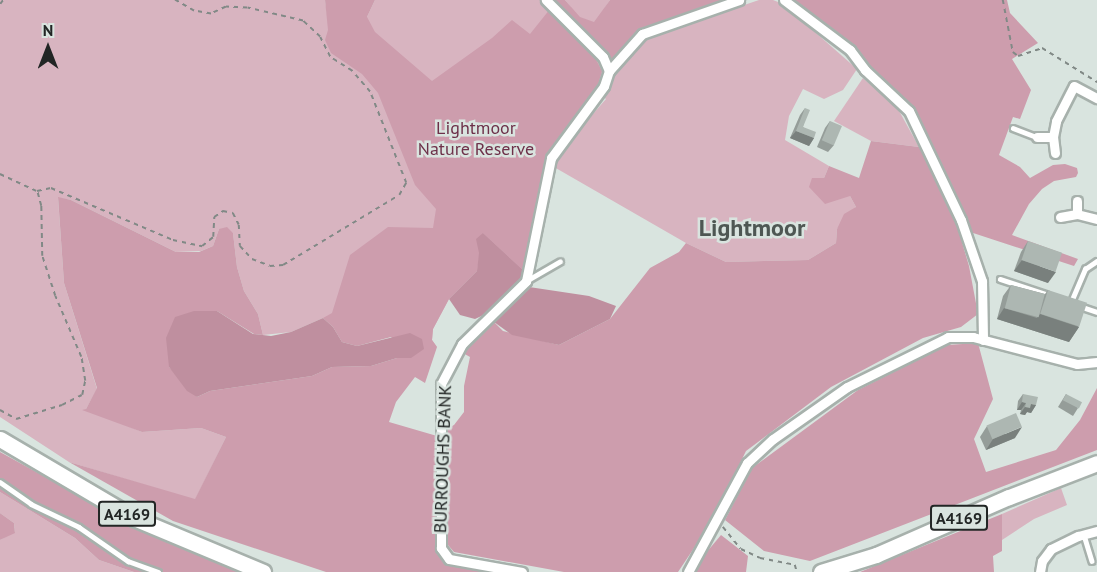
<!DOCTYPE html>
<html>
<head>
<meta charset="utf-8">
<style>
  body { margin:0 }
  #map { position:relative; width:1097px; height:572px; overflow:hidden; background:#d9e4df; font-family:"PT Sans",sans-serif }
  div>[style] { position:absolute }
  .green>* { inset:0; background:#d8b4c0 }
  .forest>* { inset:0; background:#cd9dad }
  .water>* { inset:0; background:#bf8f9f }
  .path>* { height:1.5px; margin-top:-0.75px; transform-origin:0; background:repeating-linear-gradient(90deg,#818986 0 4.5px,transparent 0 9px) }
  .roads { filter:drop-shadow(2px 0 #a7b1ac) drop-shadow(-2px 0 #a7b1ac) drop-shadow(0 2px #a7b1ac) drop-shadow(0 -2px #a7b1ac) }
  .service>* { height:4.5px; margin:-2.25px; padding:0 2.25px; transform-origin:2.25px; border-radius:2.25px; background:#fff }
  .minor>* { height:9px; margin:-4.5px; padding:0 4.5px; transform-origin:4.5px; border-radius:4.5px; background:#fff }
  .primary>* { height:15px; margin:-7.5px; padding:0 7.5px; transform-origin:7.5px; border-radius:7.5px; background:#fff }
  .wall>* { inset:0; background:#959d99 }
  .shaded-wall>* { inset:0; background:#79807d }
  .building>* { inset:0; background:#adb7b2; transform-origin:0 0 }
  span { translate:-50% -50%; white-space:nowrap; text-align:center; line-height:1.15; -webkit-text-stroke:5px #d9e4df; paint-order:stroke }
  .shield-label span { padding:2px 4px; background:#d9e4df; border:2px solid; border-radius:4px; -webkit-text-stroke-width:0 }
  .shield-label { font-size:16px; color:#222625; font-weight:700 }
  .park-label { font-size:18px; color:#6d3049 }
  .street-label { font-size:18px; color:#222625 }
  .district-label { font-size:24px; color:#4e5753; font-weight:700 }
  .north { position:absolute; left:18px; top:18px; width:60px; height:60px; -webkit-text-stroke:4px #d9e4df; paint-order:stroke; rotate:0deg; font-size:16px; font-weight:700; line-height:24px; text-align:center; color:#222625 }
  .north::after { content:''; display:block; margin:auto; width:21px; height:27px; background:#222625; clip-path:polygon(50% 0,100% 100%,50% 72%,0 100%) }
</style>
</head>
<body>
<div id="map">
  <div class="green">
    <div style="clip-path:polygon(0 0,325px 0,329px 28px,367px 17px,375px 0,555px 0,571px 7px,565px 0,610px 0,604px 9px,685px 25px,759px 0,773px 0,783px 4px,857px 69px,843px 90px,824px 99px,803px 89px,789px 116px,785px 140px,829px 166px,824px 178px,850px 196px,856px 207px,837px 229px,836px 243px,808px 260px,726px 262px,686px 243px,554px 167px,572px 138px,606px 99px,596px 91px,548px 153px,524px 271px,477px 271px,449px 299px,433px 329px,432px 340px,437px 347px,323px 318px,291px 332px,263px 335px,258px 314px,244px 291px,237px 267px,233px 233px,219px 229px,213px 246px,201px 251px,176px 252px,71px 200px,58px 198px,64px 283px,97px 389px,86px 409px,142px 432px,201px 428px,226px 437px,195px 500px,69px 462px,0 417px)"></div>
    <div style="clip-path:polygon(863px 78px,898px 109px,919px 147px,871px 141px,834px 121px)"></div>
    <div style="clip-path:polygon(1061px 488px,1067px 505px,1034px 519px,1002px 540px,1002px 514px)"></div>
    <div style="clip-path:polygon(0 492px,75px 538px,99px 560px,134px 572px,0 572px,0 540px,15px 532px,14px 523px,0 513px)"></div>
  </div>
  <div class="forest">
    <div style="clip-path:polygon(325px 0,375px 0,367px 17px,375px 32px,432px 81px,492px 38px,512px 20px,530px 34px,550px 9px,594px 56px,602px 71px,596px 91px,548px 153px,524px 271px,483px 233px,477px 271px,449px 299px,433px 329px,432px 340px,437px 347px,425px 383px,415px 377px,396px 402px,389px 422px,437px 436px,437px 554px,447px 564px,497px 572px,326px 572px,173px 521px,69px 462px,195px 499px,226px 437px,201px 428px,142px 432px,82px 410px,86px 409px,97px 388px,64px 283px,58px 197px,71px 200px,176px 252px,199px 252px,213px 246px,219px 229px,227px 227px,233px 233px,237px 267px,244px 291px,258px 314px,263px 335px,254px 334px,217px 311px,169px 367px,197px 397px,210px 391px,312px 376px,332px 367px,371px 366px,397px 358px,411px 358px,391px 337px,357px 346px,342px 342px,333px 327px,323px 318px,332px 313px,350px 255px,388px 227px,433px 228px,436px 209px,415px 185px,378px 93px,362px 74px,331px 53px,325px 40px,328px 30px)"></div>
    <div style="clip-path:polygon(554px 0,565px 0,580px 17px,594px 22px,610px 0,726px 0,638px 32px,611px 63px)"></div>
    <div style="clip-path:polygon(794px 0,1007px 0,1010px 13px,1038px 43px,1012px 59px,1031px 90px,1020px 119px,1013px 117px,999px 155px,1020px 167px,1030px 178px,1053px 165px,1065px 164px,1077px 168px,1078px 173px,1076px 177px,1054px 181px,1042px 189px,1029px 204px,1012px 235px,1078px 259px,1074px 266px,967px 231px,943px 171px,916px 116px,851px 46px)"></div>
    <div style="clip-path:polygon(871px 141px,919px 147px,935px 174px,956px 222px,969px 266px,978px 314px,961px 327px,923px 338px,831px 387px,746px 451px,710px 524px,678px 572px,564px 572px,454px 552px,448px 545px,444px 430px,454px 425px,464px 412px,464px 386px,470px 357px,463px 353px,494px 322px,503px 331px,559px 345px,610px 319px,650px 268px,679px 252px,686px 243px,726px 262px,808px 260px,836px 243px,837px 229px,844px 214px,856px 207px,850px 196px,825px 204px,809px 187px,812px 178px,824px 178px,829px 166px,859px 178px)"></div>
    <div style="clip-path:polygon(978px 343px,993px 399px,974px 439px,986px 472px,1056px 450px,1080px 420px,1097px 388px,1097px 450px,810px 561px,764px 551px,725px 520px,752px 468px,858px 390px,947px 345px)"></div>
    <div style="clip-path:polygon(0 452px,145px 532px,239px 572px,134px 572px,99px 560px,75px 538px,0 492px)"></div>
    <div style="clip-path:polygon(0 513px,14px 523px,15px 533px,0 540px)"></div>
    <div style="clip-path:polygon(1002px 514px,1002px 551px,993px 556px,994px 572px,860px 572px)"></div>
    <div style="clip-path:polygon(721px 535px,748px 556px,746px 572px,690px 572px)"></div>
  </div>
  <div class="water">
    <div style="clip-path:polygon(483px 233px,524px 271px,522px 279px,490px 312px,475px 319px,460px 315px,449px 299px,477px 271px,479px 253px,476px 239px)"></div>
    <div style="clip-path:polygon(529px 287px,589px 296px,616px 306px,610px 319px,559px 345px,512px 335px,494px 322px)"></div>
    <div style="clip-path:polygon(194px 311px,217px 311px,253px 334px,271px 336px,291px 332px,323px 318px,333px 327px,342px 342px,357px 346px,410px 333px,422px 339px,424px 349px,411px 358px,397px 358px,371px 366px,332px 367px,312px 376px,210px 391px,197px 397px,187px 391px,169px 367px,166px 338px,175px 317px)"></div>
  </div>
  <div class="path">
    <div style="left:1003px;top:0;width:53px;rotate:79.1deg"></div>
    <div style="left:1013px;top:52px;width:6px;rotate:39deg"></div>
    <div style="left:1018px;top:56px;width:25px;rotate:-18deg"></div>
    <div style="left:1042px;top:48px;width:65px;rotate:31.7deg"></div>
    <div style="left:0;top:4px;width:5px;rotate:-53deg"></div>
    <div style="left:0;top:174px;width:40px;rotate:25deg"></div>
    <div style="left:0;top:410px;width:18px;rotate:29deg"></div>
    <div style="left:16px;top:419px;width:48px;rotate:-16.9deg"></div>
    <div style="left:62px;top:405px;width:22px;rotate:-27deg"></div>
    <div style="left:82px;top:395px;width:14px;rotate:-78deg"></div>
    <div style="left:85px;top:381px;width:24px;rotate:-99deg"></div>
    <div style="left:81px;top:357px;width:66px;rotate:-113.1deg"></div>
    <div style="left:55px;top:296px;width:42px;rotate:-108deg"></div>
    <div style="left:42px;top:256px;width:50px;rotate:-91.1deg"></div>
    <div style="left:41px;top:206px;width:16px;rotate:-105deg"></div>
    <div style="left:37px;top:191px;width:14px;rotate:-12deg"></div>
    <div style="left:51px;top:188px;width:133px;rotate:23.1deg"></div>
    <div style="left:173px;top:240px;width:30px;rotate:12deg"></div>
    <div style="left:202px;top:246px;width:14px;rotate:-39deg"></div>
    <div style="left:213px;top:237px;width:20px;rotate:-87deg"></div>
    <div style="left:214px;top:217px;width:11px;rotate:-34deg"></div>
    <div style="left:223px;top:211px;width:10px;rotate:11deg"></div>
    <div style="left:233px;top:213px;width:13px;rotate:63deg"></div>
    <div style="left:239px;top:225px;width:21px;rotate:87deg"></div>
    <div style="left:240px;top:246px;width:18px;rotate:47deg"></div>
    <div style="left:252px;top:259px;width:19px;rotate:21deg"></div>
    <div style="left:270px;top:266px;width:13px;rotate:-4deg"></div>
    <div style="left:283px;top:265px;width:135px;rotate:-31.1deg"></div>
    <div style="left:399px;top:195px;width:14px;rotate:-60deg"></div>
    <div style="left:406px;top:183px;width:98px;rotate:-111.6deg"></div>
    <div style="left:370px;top:92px;width:28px;rotate:-131deg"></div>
    <div style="left:352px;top:71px;width:26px;rotate:-148deg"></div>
    <div style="left:330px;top:57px;width:22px;rotate:-117deg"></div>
    <div style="left:320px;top:37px;width:23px;rotate:-137deg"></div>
    <div style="left:303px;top:21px;width:57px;rotate:-166.9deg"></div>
    <div style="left:247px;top:8px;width:21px;rotate:-177deg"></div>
    <div style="left:226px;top:7px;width:17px;rotate:155deg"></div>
    <div style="left:211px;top:14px;width:17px;rotate:-170deg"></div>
    <div style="left:194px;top:11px;width:22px;rotate:-150deg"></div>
    <div style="left:723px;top:527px;width:28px;rotate:51deg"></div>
    <div style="left:741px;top:549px;width:21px;rotate:25deg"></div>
    <div style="left:760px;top:558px;width:36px;rotate:11deg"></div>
    <div style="left:795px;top:565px;width:7px;rotate:74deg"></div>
  </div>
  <div class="roads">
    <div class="service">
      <div style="left:1013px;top:128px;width:26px;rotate:21deg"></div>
      <div style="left:1000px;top:279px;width:48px;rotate:18.1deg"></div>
      <div style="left:526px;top:281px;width:39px;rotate:-30deg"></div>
      <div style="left:1071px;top:302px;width:36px;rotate:-67deg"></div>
      <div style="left:1085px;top:269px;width:14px;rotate:-34deg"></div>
      <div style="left:1082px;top:307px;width:16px;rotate:18deg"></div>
      <div style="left:0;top:482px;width:38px;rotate:35deg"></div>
      <div style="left:31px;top:504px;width:53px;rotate:25.6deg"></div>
      <div style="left:79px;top:527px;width:60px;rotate:34.8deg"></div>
      <div style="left:128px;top:561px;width:32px;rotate:20deg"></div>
      <div style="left:1084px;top:535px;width:27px;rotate:73deg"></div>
    </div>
    <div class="minor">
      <div style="left:784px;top:0;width:83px;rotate:37.1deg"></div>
      <div style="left:850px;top:50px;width:25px;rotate:53deg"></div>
      <div style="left:865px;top:70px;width:60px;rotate:43deg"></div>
      <div style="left:909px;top:111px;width:121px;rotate:64.5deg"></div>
      <div style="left:961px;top:220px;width:65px;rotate:71deg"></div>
      <div style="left:982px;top:281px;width:59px;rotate:89deg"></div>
      <div style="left:609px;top:71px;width:50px;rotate:-48.3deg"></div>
      <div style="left:642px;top:34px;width:103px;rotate:-19.3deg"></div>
      <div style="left:1037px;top:137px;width:16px"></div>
      <div style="left:1055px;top:153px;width:16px;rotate:-97deg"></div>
      <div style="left:1053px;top:137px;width:16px;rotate:-79deg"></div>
      <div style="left:1056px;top:121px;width:39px;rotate:-63deg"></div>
      <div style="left:1074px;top:86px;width:26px;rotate:28deg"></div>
      <div style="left:1077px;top:201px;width:13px;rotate:90deg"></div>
      <div style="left:1077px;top:214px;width:21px;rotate:14deg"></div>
      <div style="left:1060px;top:217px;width:17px;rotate:-10deg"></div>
      <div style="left:522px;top:572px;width:74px;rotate:-169.9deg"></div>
      <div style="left:449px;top:559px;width:14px;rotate:-126deg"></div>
      <div style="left:441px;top:548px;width:164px;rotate:-90deg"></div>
      <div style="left:441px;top:384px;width:45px;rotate:-62.3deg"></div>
      <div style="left:462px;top:344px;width:90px;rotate:-44.5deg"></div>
      <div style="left:526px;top:281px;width:126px;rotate:-78.5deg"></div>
      <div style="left:551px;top:158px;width:89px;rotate:-53.6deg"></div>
      <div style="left:604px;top:86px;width:16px;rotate:-72deg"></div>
      <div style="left:609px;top:71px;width:15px;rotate:-113deg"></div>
      <div style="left:603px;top:57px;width:81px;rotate:-135deg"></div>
      <div style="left:688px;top:572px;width:124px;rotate:-61.6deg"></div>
      <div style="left:747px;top:463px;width:35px;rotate:-43deg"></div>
      <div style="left:773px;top:439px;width:90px;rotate:-35.1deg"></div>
      <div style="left:847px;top:387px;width:113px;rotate:-26.3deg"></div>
      <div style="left:948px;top:337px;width:25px"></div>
      <div style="left:973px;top:337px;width:107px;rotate:14.6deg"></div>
      <div style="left:1077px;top:364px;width:20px;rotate:-6deg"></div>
      <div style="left:1040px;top:572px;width:11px;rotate:-80deg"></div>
      <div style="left:1042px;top:561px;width:15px;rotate:-53deg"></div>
      <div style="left:1051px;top:549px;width:30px;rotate:-26deg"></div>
      <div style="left:1078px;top:536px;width:20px;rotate:-15deg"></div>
    </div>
    <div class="primary">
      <div style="left:0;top:439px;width:156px;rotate:30.5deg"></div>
      <div style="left:134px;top:518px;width:140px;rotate:22.7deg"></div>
      <div style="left:821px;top:572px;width:58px;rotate:-17.2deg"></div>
      <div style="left:876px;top:555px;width:145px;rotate:-23.6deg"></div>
      <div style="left:1009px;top:497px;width:94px;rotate:-21.1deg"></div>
    </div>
  </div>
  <div class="wall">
    <div style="clip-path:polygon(805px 108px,803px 127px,814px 138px,809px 146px,790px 138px,800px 115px)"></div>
    <div style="clip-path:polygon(830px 121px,834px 145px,828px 152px,817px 147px,825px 128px)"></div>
    <div style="clip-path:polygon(1028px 241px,1048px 283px,1014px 271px,1021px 252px)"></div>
    <div style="clip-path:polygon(1011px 285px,1045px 294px,1048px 290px,1079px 327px,1069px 342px,997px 319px,1003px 296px)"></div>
    <div style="clip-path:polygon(1023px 394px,1036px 405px,1031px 413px,1027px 412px,1025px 415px,1020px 414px,1021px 410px,1017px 410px,1018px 401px)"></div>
    <div style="clip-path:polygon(1066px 394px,1078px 408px,1073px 416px,1058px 407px)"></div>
    <div style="clip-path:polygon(987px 426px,1015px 438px,986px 450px,980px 437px)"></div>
  </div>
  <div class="shaded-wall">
    <div style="clip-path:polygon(796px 131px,814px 138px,809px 146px,790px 138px)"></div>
    <div style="clip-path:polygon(1022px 260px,1056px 272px,1048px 283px,1014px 271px)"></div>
    <div style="clip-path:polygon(1004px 308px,1037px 318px,1040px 314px,1079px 327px,1069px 342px,997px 319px)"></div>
    <div style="clip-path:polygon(1022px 402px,1026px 403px,1021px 410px,1017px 410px)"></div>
    <div style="clip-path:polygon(1031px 404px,1036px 405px,1031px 413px,1027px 412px,1025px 415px,1020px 414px,1025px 407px)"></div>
    <div style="clip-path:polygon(1022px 427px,1015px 438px,986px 450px,993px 439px)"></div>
  </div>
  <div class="building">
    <div style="clip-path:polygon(805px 108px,810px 110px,803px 127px,816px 132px,814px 138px,796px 131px)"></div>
    <div style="left:830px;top:121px;width:13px;height:21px;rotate:23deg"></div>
    <div style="left:1028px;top:241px;width:36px;height:20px;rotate:19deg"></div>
    <div style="left:1011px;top:285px;width:35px;height:24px;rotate:15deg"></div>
    <div style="left:1048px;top:290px;width:41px;height:25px;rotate:18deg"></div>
    <div style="clip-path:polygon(1023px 394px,1038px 397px,1036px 405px,1031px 404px,1030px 408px,1025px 407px,1026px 403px,1022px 402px)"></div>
    <div style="left:1066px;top:394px;width:18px;height:7px;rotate:27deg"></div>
    <div style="left:1016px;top:413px;width:15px;height:32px;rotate:67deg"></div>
  </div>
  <div class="shield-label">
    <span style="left:127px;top:514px">A4169</span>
    <span style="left:959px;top:518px">A4169</span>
  </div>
  <div class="park-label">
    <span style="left:476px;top:139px">Lightmoor<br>Nature Reserve</span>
  </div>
  <div class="street-label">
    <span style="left:443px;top:459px;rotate:-88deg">BURROUGHS BANK</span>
  </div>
  <div class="district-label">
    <span style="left:752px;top:228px">Lightmoor</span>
  </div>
  <div class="north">N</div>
</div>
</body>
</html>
